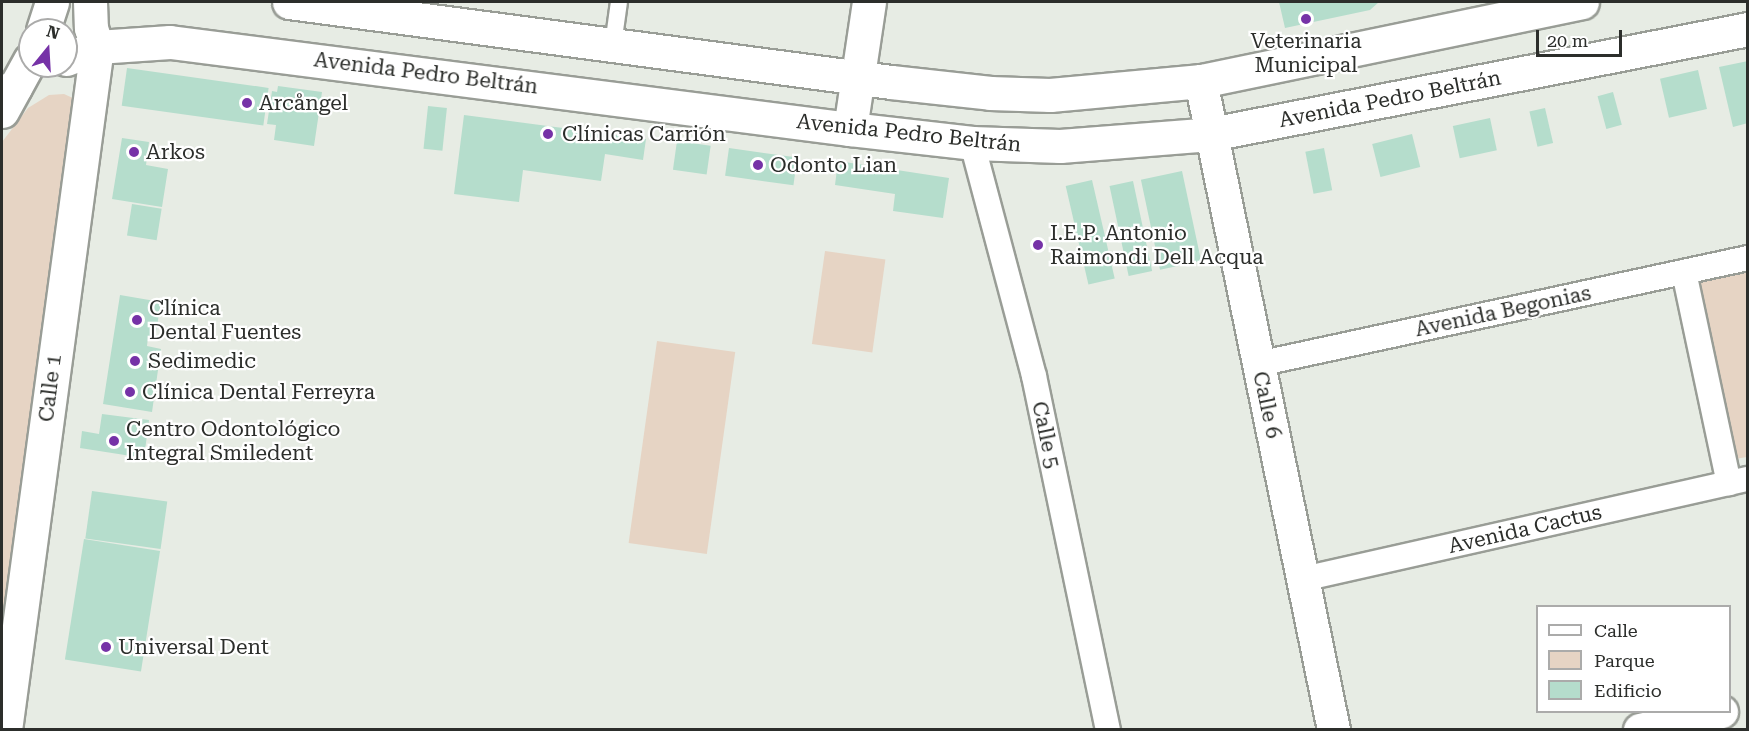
<!DOCTYPE html>
<html>
<head>
<meta charset="utf-8">
<style>
  body { margin:0 }
  #map { position:relative; width:1749px; height:731px; overflow:hidden; background:#e7ece4; font-family:"Roboto Serif",serif }
  div>[style] { position:absolute }
  .green>* { inset:0; background:#e6d4c4; transform-origin:0 0 }
  .building>* { inset:0; background:#b5ddcc; transform-origin:0 0 }
  .roads { filter:drop-shadow(2px 0 #999d96) drop-shadow(-2px 0 #999d96) drop-shadow(0 2px #999d96) drop-shadow(0 -2px #999d96) }
  .service>* { height:16px; margin:-8px; padding:0 8px; transform-origin:8px; border-radius:8px; background:#fff }
  .pedestrian>* { height:24px; margin:-12px; padding:0 12px; transform-origin:12px; border-radius:12px; background:#fff }
  .minor>* { height:32px; margin:-16px; padding:0 16px; transform-origin:16px; border-radius:16px; background:#fff }
  .tertiary>* { height:33px; margin:-16.5px; padding:0 16.5px; transform-origin:16.5px; border-radius:16.5px; background:#fff }
  .secondary>* { height:33px; margin:-16.5px; padding:0 16.5px; transform-origin:16.5px; border-radius:16.5px; background:#fff }
  .trunk>* { height:33px; margin:-16.5px; padding:0 16.5px; transform-origin:16.5px; border-radius:16.5px; background:#fff }
  .dots>* { width:16px; height:16px; translate:-50% -50%; box-sizing:border-box; border:3px solid #fff; border-radius:50% }
  span { translate:-50% -50%; white-space:nowrap; text-align:center; line-height:1.15; -webkit-text-stroke:4.5px #fff; paint-order:stroke }
  .poi-label { font-size:21px; color:#2c2e2b }
  .left { translate:0 -50%; text-align:left }
  .street-label { font-size:21px; color:#2c2e2b }
  .frame { position:absolute; inset:0; border:3px solid #2c2e2b; pointer-events:none }
  .legend { position:absolute; left:1536px; top:605px; width:195px; height:108px; box-sizing:border-box; background:#fff; border:2px solid #ababaa; margin:0; padding:8px 10px; list-style:none; font-size:18px; color:#2c2e2b }
  .legend li { display:flex; align-items:center; gap:12px; height:30px }
  .legend b { width:30px; border:2px solid #ababaa }
  .north { position:absolute; left:18px; top:18px; width:60px; height:60px; box-sizing:border-box; background:#fff; border:2px solid #ababaa; border-radius:50%; rotate:18deg; font-size:16px; font-weight:700; line-height:24px; text-align:center; color:#2c2e2b }
  .north::after { content:''; display:block; margin:auto; width:21px; height:27px; background:#7632a7; clip-path:polygon(50% 0,100% 100%,50% 72%,0 100%) }
  .scale { position:absolute; left:1536px; top:30px; width:86px; height:27px; box-sizing:border-box; border:3px solid #2c2e2b; border-top:0; padding-left:8px; font-size:18px; line-height:21px; white-space:nowrap; color:#2c2e2b; -webkit-text-stroke:4px #fff; paint-order:stroke }
</style>
</head>
<body>
<div id="map">
  <div class="green">
    <div style="clip-path:polygon(64px 94px,75px 99px,2px 635px,2px 142px,28px 108px,49px 95px)"></div>
    <div style="left:825px;top:251px;width:61px;height:94px;rotate:8deg"></div>
    <div style="clip-path:polygon(1747px 270px,1747px 457px,1735px 459px,1695px 281px)"></div>
    <div style="left:657px;top:341px;width:79px;height:204px;rotate:8deg"></div>
  </div>
  <div class="building">
    <div style="clip-path:polygon(1279px 2px,1379px 2px,1370px 10px,1285px 28px)"></div>
    <div style="clip-path:polygon(1748px 61px,1748px 123px,1733px 127px,1719px 67px)"></div>
    <div style="left:127px;top:68px;width:143px;height:38px;rotate:8deg"></div>
    <div style="left:1698px;top:70px;width:40px;height:39px;rotate:77deg"></div>
    <div style="clip-path:polygon(278px 86px,322px 92px,314px 146px,274px 140px,276px 125px,267px 124px,272px 91px,277px 92px)"></div>
    <div style="left:1613px;top:92px;width:34px;height:16px;rotate:75deg"></div>
    <div style="left:428px;top:106px;width:19px;height:43px;rotate:6deg"></div>
    <div style="left:1545px;top:108px;width:36px;height:16px;rotate:77deg"></div>
    <div style="clip-path:polygon(464px 115px,646px 139px,643px 160px,605px 154px,601px 181px,523px 170px,519px 202px,454px 194px)"></div>
    <div style="left:1490px;top:118px;width:33px;height:38px;rotate:78deg"></div>
    <div style="left:1412px;top:134px;width:34px;height:41px;rotate:76deg"></div>
    <div style="clip-path:polygon(122px 138px,149px 142px,146px 165px,168px 169px,162px 207px,112px 199px)"></div>
    <div style="left:677px;top:141px;width:34px;height:29px;rotate:8deg"></div>
    <div style="left:729px;top:148px;width:69px;height:28px;rotate:8deg"></div>
    <div style="left:1324px;top:148px;width:43px;height:19px;rotate:79deg"></div>
    <div style="clip-path:polygon(838px 161px,949px 178px,943px 218px,893px 211px,895px 194px,835px 185px)"></div>
    <div style="left:1182px;top:171px;width:92px;height:42px;rotate:78deg"></div>
    <div style="left:1092px;top:180px;width:101px;height:27px;rotate:77deg"></div>
    <div style="left:1133px;top:181px;width:92px;height:24px;rotate:78deg"></div>
    <div style="left:132px;top:204px;width:30px;height:32px;rotate:9deg"></div>
    <div style="clip-path:polygon(120px 295px,161px 302px,155px 338px,148px 337px,147px 346px,161px 349px,152px 412px,103px 404px)"></div>
    <div style="clip-path:polygon(102px 414px,149px 420px,144px 458px,80px 448px,82px 431px,99px 434px)"></div>
    <div style="left:92px;top:491px;width:76px;height:48px;rotate:8deg"></div>
    <div style="left:84px;top:539px;width:77px;height:122px;rotate:9deg"></div>
  </div>
  <div class="roads">
    <div class="service">
      <div style="left:613px;top:45px;width:43px;rotate:-82.1deg"></div>
    </div>
    <div class="pedestrian">
      <div style="left:972px;top:143px;width:241px;rotate:75.1deg"></div>
      <div style="left:1034px;top:376px;width:362px;rotate:78.2deg"></div>
      <div style="left:1684px;top:272px;width:216px;rotate:78deg"></div>
      <div style="left:1258px;top:364px;width:501px;rotate:-12.21deg"></div>
      <div style="left:1303px;top:579px;width:456px;rotate:-12.7deg"></div>
    </div>
    <div class="minor">
      <div style="left:1201px;top:81px;width:662px;rotate:78.42deg"></div>
      <div style="left:1640px;top:730px;width:84px;rotate:-12.4deg"></div>
    </div>
    <div class="tertiary">
      <div style="left:850px;top:129px;width:128px;rotate:-81.5deg"></div>
      <div style="left:5px;top:730px;width:689px;rotate:-82.33deg"></div>
    </div>
    <div class="secondary">
      <div style="left:90px;top:2px;width:26px;rotate:88deg"></div>
      <div style="left:91px;top:28px;width:20px;rotate:72deg"></div>
      <div style="left:289px;top:2px;width:607px;rotate:7.57deg"></div>
      <div style="left:891px;top:82px;width:100px;rotate:6.3deg"></div>
      <div style="left:990px;top:93px;width:60px;rotate:1.9deg"></div>
      <div style="left:1050px;top:95px;width:152px;rotate:-5.3deg"></div>
      <div style="left:1201px;top:81px;width:389px;rotate:-11.7deg"></div>
      <div style="left:43px;top:30px;width:29px;rotate:-72deg"></div>
      <div style="left:66px;top:59px;width:33px;rotate:-21deg"></div>
      <div style="left:97px;top:47px;width:73px;rotate:-3.9deg"></div>
      <div style="left:170px;top:42px;width:686px;rotate:7.29deg"></div>
      <div style="left:850px;top:129px;width:123px;rotate:6.5deg"></div>
      <div style="left:972px;top:143px;width:88px;rotate:2deg"></div>
      <div style="left:1060px;top:146px;width:151px;rotate:-4.5deg"></div>
      <div style="left:1211px;top:134px;width:547px;rotate:-11.06deg"></div>
      <div style="left:2px;top:111px;width:58px;rotate:-61.2deg"></div>
    </div>
    <div class="trunk">
      <div style="left:2px;top:92px;width:14px;rotate:-21deg"></div>
    </div>
  </div>
  <div class="dots">
    <div style="left:1306px;top:19px;background:#7632a7"></div>
    <div style="left:247px;top:103px;background:#7632a7"></div>
    <div style="left:548px;top:134px;background:#7632a7"></div>
    <div style="left:134px;top:152px;background:#7632a7"></div>
    <div style="left:758px;top:165px;background:#7632a7"></div>
    <div style="left:1038px;top:245px;background:#7632a7"></div>
    <div style="left:137px;top:320px;background:#7632a7"></div>
    <div style="left:135px;top:361px;background:#7632a7"></div>
    <div style="left:130px;top:392px;background:#7632a7"></div>
    <div style="left:114px;top:441px;background:#7632a7"></div>
    <div style="left:106px;top:647px;background:#7632a7"></div>
  </div>
  <div class="poi-label">
    <span style="left:1306px;top:53px">Veterinaria<br>Municipal</span>
    <span class="left" style="left:259px;top:103px">Arcångel</span>
    <span class="left" style="left:562px;top:134px">Clínicas Carrión</span>
    <span class="left" style="left:146px;top:152px">Arkos</span>
    <span class="left" style="left:770px;top:165px">Odonto Lian</span>
    <span class="left" style="left:1050px;top:245px">I.E.P. Antonio<br>Raimondi Dell Acqua</span>
    <span class="left" style="left:149px;top:320px">Clínica<br>Dental Fuentes</span>
    <span class="left" style="left:148px;top:361px">Sedimedic</span>
    <span class="left" style="left:142px;top:392px">Clínica Dental Ferreyra</span>
    <span class="left" style="left:126px;top:441px">Centro Odontológico<br>Integral Smiledent</span>
    <span class="left" style="left:118px;top:647px">Universal Dent</span>
  </div>
  <div class="street-label">
    <span style="left:426px;top:73px;rotate:7deg">Avenida Pedro Beltrán</span>
    <span style="left:1390px;top:99px;rotate:-11deg">Avenida Pedro Beltrán</span>
    <span style="left:909px;top:133px;rotate:6deg">Avenida Pedro Beltrán</span>
    <span style="left:1503px;top:311px;rotate:-12deg">Avenida Begonias</span>
    <span style="left:50px;top:388px;rotate:-83deg">Calle 1</span>
    <span style="left:1267px;top:405px;rotate:78deg">Calle 6</span>
    <span style="left:1046px;top:435px;rotate:78deg">Calle 5</span>
    <span style="left:1525px;top:529px;rotate:-13deg">Avenida Cactus</span>
  </div>
  <div class="frame"></div>
  <ul class="legend">
  <li><b style="height:8px;background:#fff"></b>Calle</li>
  <li><b style="height:16px;background:#e6d4c4"></b>Parque</li>
  <li><b style="height:16px;background:#b5ddcc"></b>Edificio</li>
  </ul>
  <div class="north">N</div>
  <div class="scale">20 m</div>
</div>
</body>
</html>
